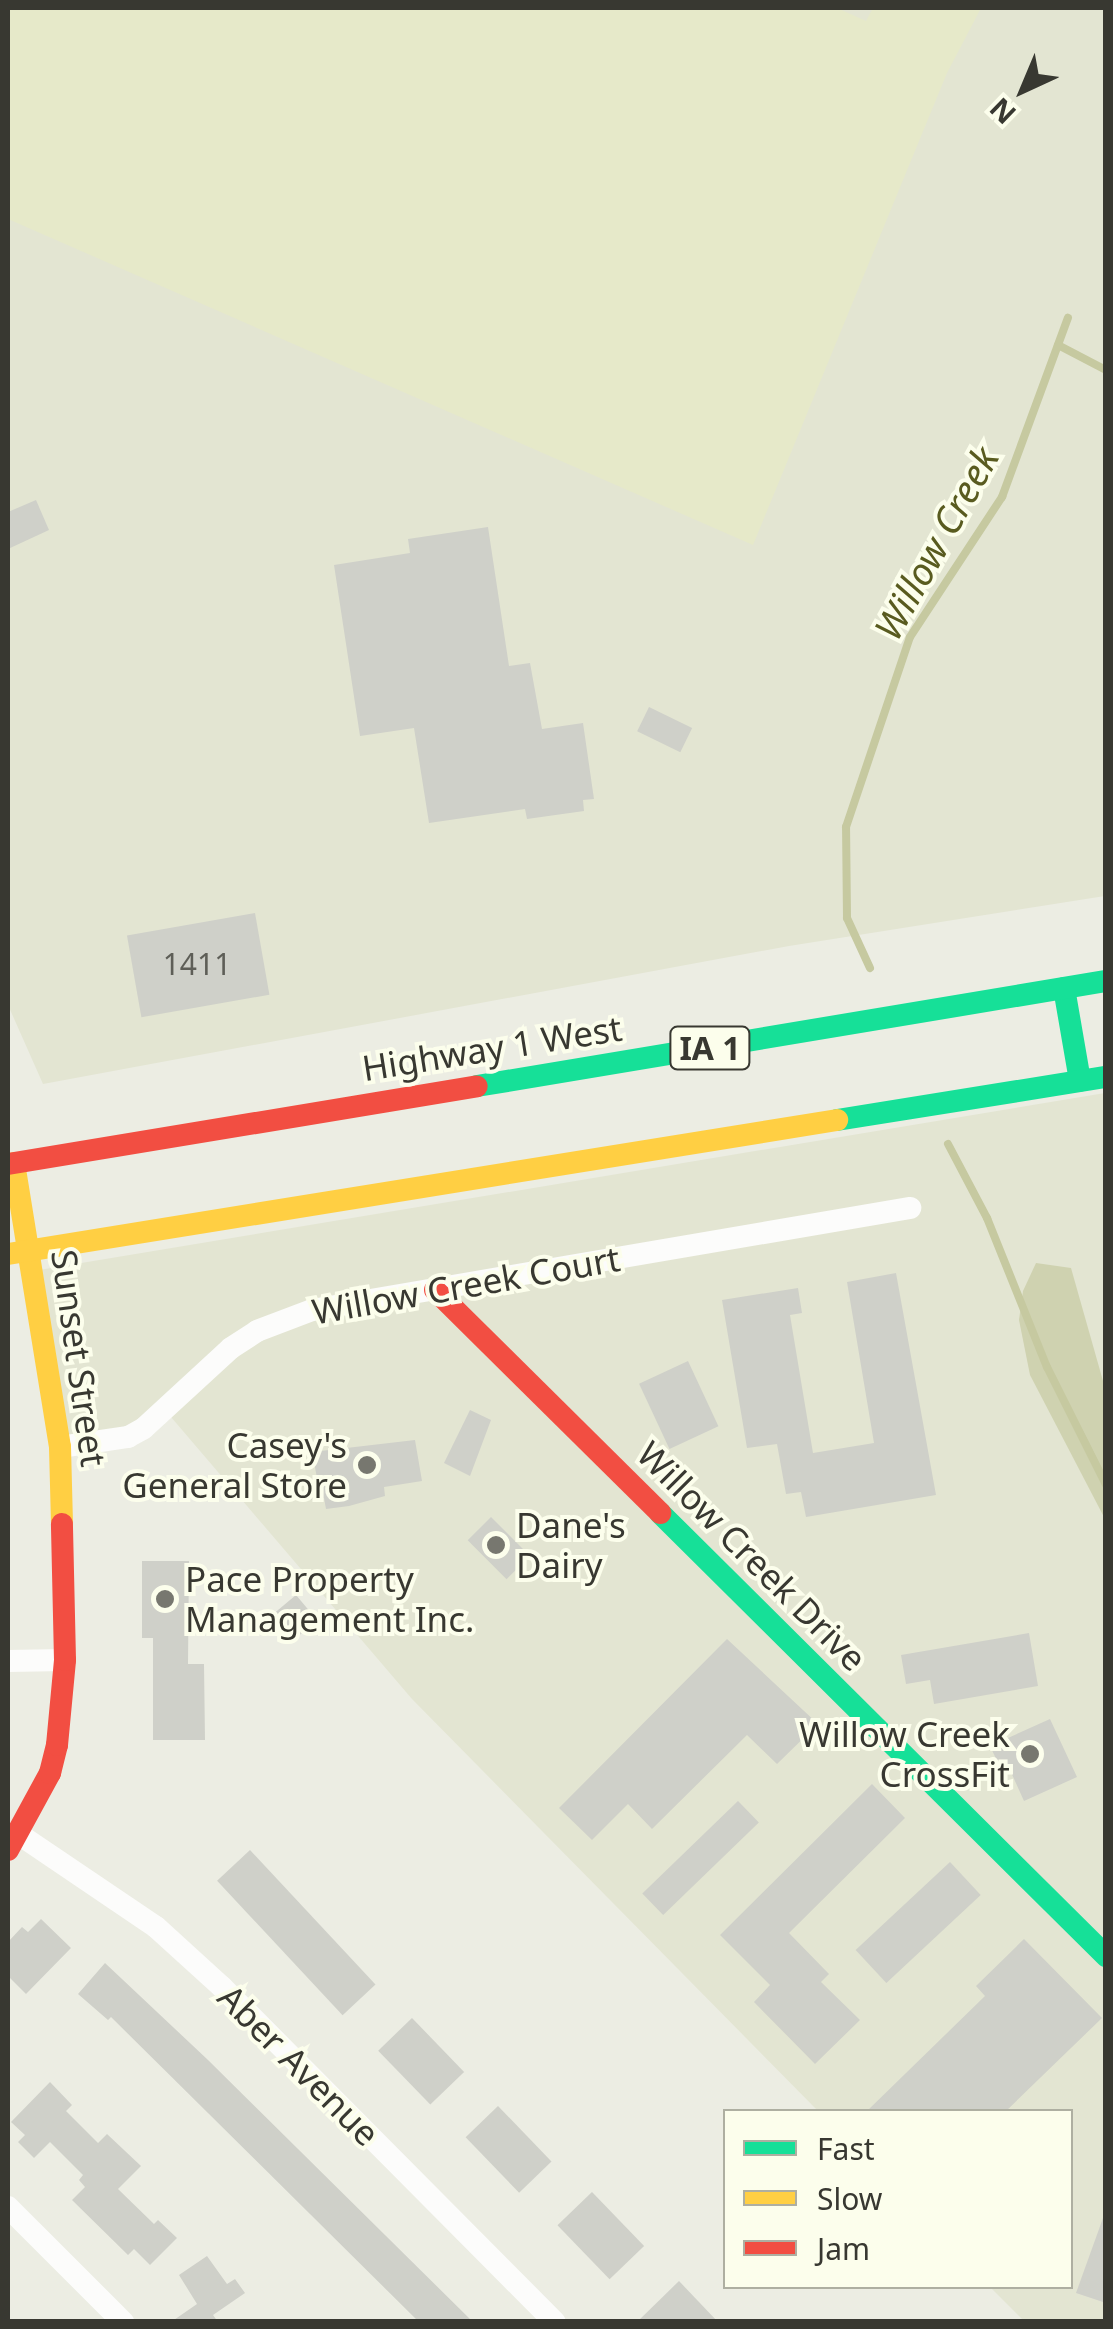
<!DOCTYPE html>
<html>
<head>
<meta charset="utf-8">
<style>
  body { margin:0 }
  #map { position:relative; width:1113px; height:2329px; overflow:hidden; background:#ecede3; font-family:"Noto Sans",sans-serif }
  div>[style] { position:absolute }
  .built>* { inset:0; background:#e3e5d2 }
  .green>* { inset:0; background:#e6e9c9 }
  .forest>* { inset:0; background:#cfd2b0 }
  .stream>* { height:8px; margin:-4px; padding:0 4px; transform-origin:4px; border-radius:4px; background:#c6c9a0 }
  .building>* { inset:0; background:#cfd0c9; transform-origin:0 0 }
  .street>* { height:22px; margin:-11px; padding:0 11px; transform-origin:11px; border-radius:11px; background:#fcfcfb }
  .fast>* { height:22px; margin:-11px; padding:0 11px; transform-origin:11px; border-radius:11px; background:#16e098 }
  .slow>* { height:22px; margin:-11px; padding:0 11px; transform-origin:11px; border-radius:11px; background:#ffcf43 }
  .jam>* { height:22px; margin:-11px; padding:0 11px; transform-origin:11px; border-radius:11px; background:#f24e42 }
  .dots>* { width:28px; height:28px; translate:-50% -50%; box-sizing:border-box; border:5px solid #fcfeec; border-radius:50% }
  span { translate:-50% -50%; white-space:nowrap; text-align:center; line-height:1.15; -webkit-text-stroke:8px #fcfeec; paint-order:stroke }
  .number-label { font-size:30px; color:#5e5e57 }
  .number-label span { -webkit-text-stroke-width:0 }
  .shield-label span { padding:2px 8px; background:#fcfeec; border:2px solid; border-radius:8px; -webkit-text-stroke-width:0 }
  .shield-label { font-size:32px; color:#383831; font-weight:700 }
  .street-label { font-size:35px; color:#383831 }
  .poi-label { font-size:35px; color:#383831 }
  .right { translate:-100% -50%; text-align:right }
  .left { translate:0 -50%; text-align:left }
  .water-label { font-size:38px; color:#595b1f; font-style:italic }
  .frame { position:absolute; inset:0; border:10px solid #383831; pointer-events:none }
  .legend { position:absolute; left:723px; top:2109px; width:350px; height:180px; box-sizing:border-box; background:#fcfeec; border:2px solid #aeafa1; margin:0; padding:12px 18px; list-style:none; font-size:30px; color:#383831 }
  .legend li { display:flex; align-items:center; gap:20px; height:50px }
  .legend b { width:50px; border:2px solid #aeafa1 }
  .north { position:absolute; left:973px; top:40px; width:100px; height:100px; -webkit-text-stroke:8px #fcfeec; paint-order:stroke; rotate:224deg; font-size:28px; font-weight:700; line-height:40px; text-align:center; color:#383831 }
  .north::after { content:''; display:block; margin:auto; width:35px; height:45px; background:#383831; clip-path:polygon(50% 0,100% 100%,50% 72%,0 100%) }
</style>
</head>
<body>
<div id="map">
  <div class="built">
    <div style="clip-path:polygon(8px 8px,1105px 8px,1105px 896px,789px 946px,43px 1084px,8px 1005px)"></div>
    <div style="clip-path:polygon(1105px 1093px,1105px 2321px,1024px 2321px,990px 2287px,1070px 2286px,1070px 2112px,818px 2111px,412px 1699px,165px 1410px,144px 1428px,60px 1447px,33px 1271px)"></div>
  </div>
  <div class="green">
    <div style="clip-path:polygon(8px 8px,837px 8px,866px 21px,873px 8px,981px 8px,947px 73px,753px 545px,8px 219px)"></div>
  </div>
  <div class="forest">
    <div style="clip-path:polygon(1036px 1263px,1071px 1268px,1105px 1388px,1105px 1519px,1030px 1375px,1019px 1320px,1023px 1291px)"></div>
  </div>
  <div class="stream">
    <div style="left:1058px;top:345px;width:54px;rotate:27.5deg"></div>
    <div style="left:870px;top:968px;width:55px;rotate:-114.7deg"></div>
    <div style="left:847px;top:918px;width:91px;rotate:-90.6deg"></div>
    <div style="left:846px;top:827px;width:200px;rotate:-71.4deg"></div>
    <div style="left:910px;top:637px;width:168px;rotate:-56.7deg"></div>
    <div style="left:1002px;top:497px;width:191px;rotate:-69.8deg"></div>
    <div style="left:948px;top:1144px;width:84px;rotate:62.2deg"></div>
    <div style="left:987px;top:1218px;width:161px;rotate:68.1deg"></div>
    <div style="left:1047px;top:1367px;width:132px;rotate:63.4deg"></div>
  </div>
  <div class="building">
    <div style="clip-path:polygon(36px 500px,49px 530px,8px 549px,8px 512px)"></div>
    <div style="clip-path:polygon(488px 527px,509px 666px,530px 663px,542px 729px,583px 723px,594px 799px,583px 800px,584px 811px,527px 819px,525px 809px,429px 823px,414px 728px,360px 736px,334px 565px,410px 553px,408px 539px)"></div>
    <div style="left:649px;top:707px;width:48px;height:27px;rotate:26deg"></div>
    <div style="left:255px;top:913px;width:83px;height:130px;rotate:80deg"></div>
    <div style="clip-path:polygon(896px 1273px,936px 1495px,806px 1517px,801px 1492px,786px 1494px,777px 1444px,747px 1448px,722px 1300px,798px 1288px,802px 1313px,790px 1315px,813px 1453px,874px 1443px,847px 1282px)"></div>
    <div style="left:688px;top:1361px;width:72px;height:54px;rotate:65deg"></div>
    <div style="clip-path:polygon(470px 1410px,491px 1420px,470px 1476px,444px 1463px)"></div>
    <div style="clip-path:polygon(415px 1440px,422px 1481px,384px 1487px,385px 1496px,349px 1506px,326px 1509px,324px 1498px,308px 1500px,305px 1480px,317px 1478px,312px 1452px)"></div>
    <div style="left:491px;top:1517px;width:55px;height:33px;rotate:45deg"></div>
    <div style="clip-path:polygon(142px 1561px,189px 1561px,188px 1664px,204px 1664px,205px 1740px,153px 1740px,153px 1638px,142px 1638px)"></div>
    <div style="left:296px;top:1595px;width:33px;height:30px;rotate:50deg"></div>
    <div style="clip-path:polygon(1029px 1633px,1038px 1686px,934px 1704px,930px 1680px,906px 1684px,901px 1655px)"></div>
    <div style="clip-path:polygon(727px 1639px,818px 1724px,777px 1764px,747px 1735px,652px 1829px,628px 1804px,592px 1840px,559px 1808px)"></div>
    <div style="clip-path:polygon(1050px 1719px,1077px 1777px,1024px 1801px,1006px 1761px,999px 1765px,990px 1746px)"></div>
    <div style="clip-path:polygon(872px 1784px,905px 1818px,789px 1933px,829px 1974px,821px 1982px,860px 2020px,815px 2064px,754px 2002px,770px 1985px,720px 1935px)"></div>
    <div style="left:738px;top:1801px;width:30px;height:133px;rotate:46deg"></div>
    <div style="left:250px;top:1850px;width:184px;height:45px;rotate:47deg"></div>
    <div style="left:950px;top:1862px;width:45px;height:129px;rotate:47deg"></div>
    <div style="clip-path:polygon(41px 1919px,71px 1948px,26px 1994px,8px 1976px,8px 1942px,22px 1927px,28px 1932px)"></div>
    <div style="clip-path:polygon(1024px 1939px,1102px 2018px,1005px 2112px,866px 2112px,985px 1996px,976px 1986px)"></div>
    <div style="clip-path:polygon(105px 1963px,208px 2060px,473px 2322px,419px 2322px,111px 2017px,108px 2020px,78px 1994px)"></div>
    <div style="left:412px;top:2018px;width:75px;height:47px;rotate:46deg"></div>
    <div style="clip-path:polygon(50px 2082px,72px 2105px,66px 2111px,98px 2143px,107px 2134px,141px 2166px,118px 2189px,154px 2224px,158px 2220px,177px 2238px,150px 2265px,134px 2249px,128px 2255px,72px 2200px,85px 2187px,79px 2180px,83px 2175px,50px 2142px,34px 2158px,18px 2142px,25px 2135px,11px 2122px)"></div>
    <div style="left:498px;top:2106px;width:77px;height:45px;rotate:46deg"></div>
    <div style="left:592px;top:2192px;width:75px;height:48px;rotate:46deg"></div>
    <div style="clip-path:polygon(1103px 2218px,1106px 2218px,1106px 2303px,1076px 2293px)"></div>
    <div style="clip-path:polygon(207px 2256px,227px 2284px,235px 2279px,245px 2293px,213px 2315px,218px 2322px,171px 2322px,197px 2304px,179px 2275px)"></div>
    <div style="clip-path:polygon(679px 2281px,718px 2322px,637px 2322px)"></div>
  </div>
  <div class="street">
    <div style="left:60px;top:1447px;width:69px;rotate:-8.4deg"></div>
    <div style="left:128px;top:1437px;width:18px;rotate:-29deg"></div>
    <div style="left:144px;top:1428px;width:118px;rotate:-42.6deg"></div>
    <div style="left:231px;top:1348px;width:31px;rotate:-33deg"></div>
    <div style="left:257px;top:1331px;width:59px;rotate:-20.9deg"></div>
    <div style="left:312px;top:1310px;width:607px;rotate:-9.68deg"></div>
    <div style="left:8px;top:1661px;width:57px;rotate:-1deg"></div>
    <div style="left:20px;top:1835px;width:164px;rotate:34.1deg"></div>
    <div style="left:156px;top:1927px;width:89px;rotate:42.3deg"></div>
    <div style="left:222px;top:1987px;width:472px;rotate:45.2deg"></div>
    <div style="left:8px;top:2207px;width:163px;rotate:45deg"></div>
  </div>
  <div class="fast">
    <div style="left:1064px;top:988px;width:94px;rotate:80.2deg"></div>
    <div style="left:477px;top:1086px;width:638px;rotate:-9.48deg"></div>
    <div style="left:837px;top:1120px;width:272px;rotate:-9.1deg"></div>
    <div style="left:660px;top:1513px;width:629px;rotate:44.81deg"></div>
  </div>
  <div class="slow">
    <div style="left:14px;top:1163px;width:288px;rotate:80.8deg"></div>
    <div style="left:60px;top:1447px;width:77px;rotate:88.5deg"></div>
    <div style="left:8px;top:1254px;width:840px;rotate:-9.18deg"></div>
  </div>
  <div class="jam">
    <div style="left:8px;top:1164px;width:475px;rotate:-9.4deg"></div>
    <div style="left:435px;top:1290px;width:317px;rotate:44.7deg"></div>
    <div style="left:8px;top:1850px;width:88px;rotate:-61.4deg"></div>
    <div style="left:50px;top:1773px;width:29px;rotate:-76deg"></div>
    <div style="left:57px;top:1745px;width:85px;rotate:-84.6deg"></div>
    <div style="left:65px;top:1660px;width:136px;rotate:-91.3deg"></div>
  </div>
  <div class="dots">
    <div style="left:367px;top:1465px;background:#77776f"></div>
    <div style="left:496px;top:1545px;background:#77776f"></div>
    <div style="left:165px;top:1599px;background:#77776f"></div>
    <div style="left:1030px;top:1754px;background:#77776f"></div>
  </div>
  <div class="number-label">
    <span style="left:197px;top:964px">1411</span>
  </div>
  <div class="shield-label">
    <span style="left:710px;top:1048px">IA 1</span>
  </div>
  <div class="street-label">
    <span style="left:492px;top:1048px;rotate:-9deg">Highway 1 West</span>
    <span style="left:466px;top:1285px;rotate:-10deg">Willow Creek Court</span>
    <span style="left:79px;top:1358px;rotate:82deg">Sunset Street</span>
    <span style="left:752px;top:1556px;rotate:45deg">Willow Creek Drive</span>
    <span style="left:299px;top:2065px;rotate:45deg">Aber Avenue</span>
  </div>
  <div class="poi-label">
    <span class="right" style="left:347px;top:1465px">Casey's<br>General Store</span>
    <span class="left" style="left:516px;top:1545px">Dane's<br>Dairy</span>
    <span class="left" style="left:185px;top:1599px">Pace Property<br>Management Inc.</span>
    <span class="right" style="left:1010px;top:1754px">Willow Creek<br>CrossFit</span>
  </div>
  <div class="water-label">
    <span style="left:936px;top:543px;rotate:-61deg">Willow Creek</span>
  </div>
  <div class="frame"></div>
  <ul class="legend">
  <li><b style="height:12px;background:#16e098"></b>Fast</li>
  <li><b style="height:12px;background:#ffcf43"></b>Slow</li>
  <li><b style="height:12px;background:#f24e42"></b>Jam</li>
  </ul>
  <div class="north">N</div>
</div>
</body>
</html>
